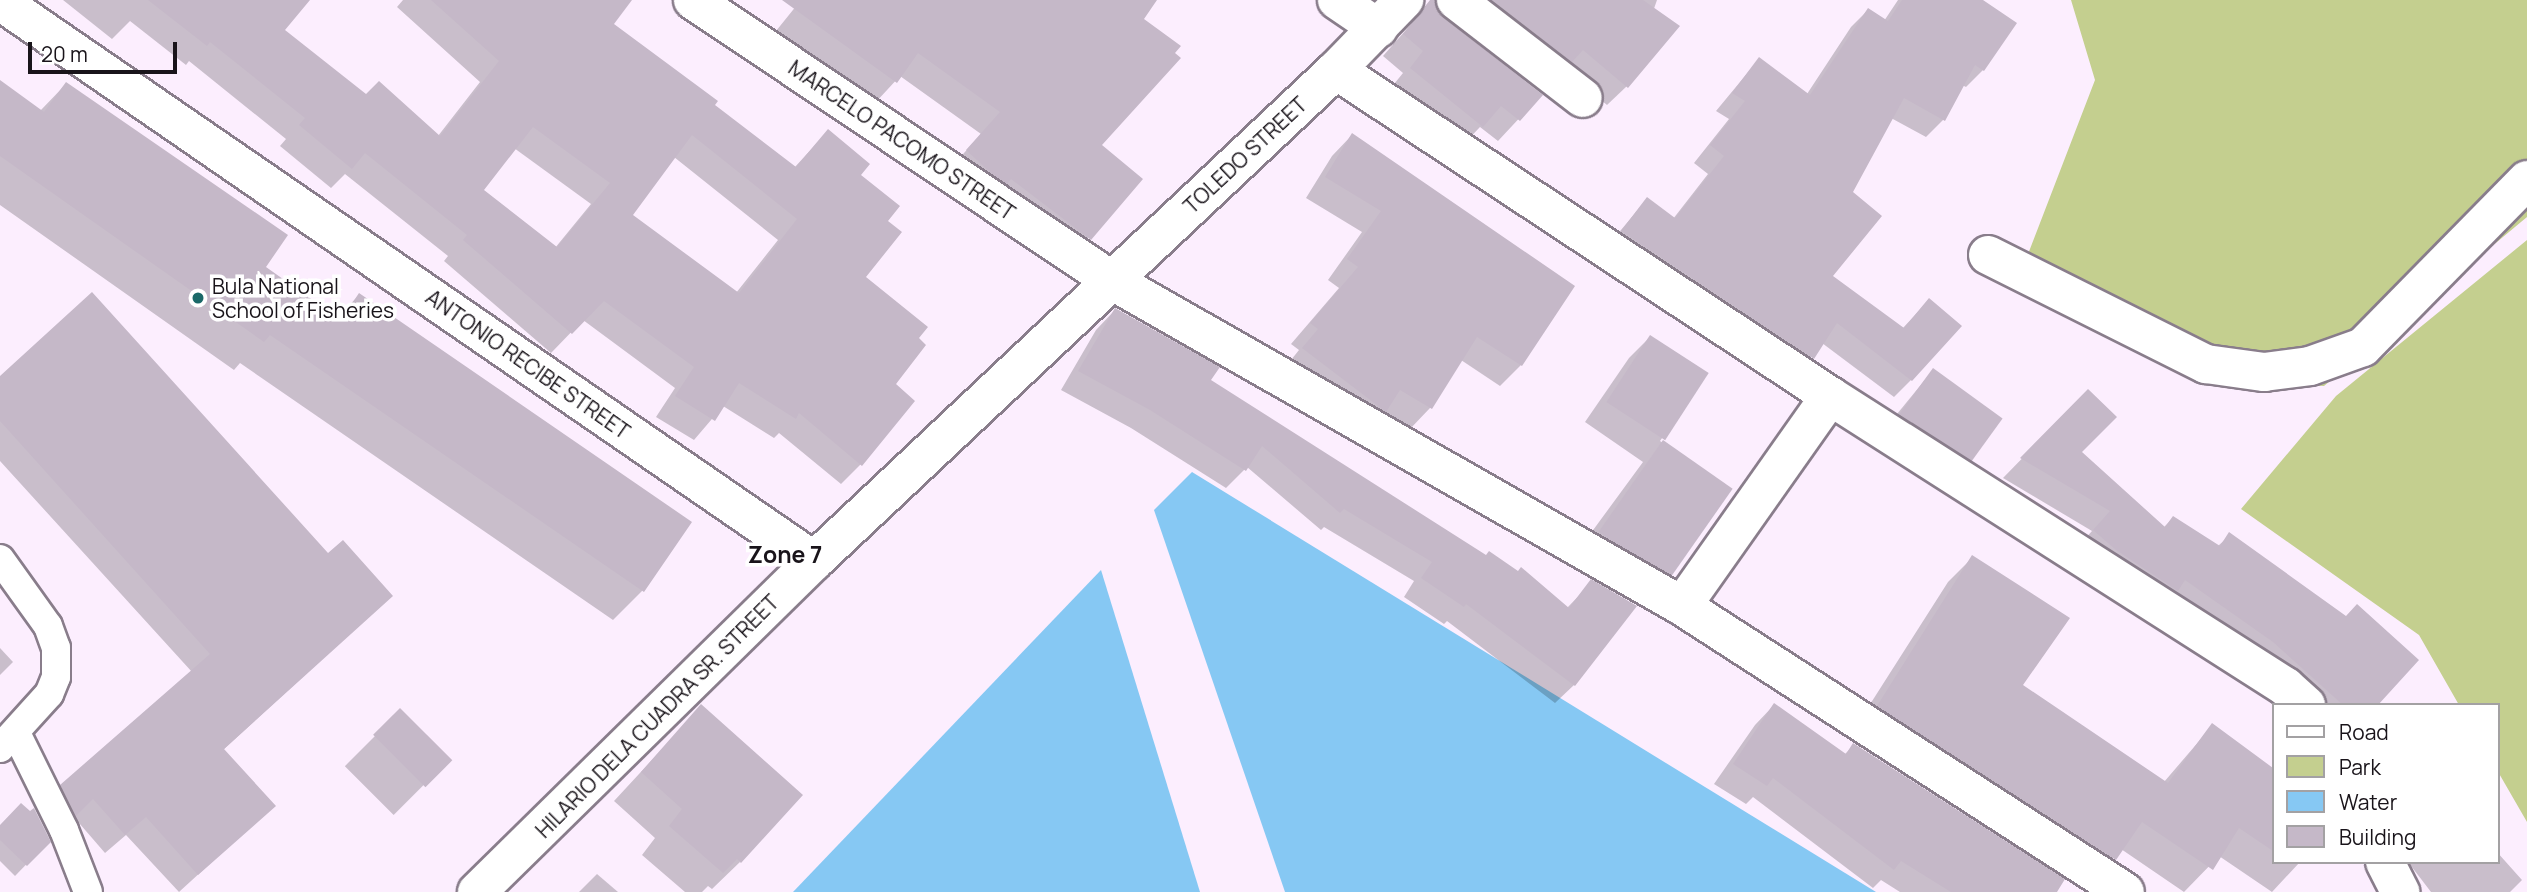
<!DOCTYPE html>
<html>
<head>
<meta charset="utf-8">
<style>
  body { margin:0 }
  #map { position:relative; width:2527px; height:892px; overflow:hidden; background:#fceefe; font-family:Manrope,sans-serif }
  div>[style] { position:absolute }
  .green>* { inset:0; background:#c4cf8f }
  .water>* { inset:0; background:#86c8f3 }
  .shadow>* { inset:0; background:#0003; transform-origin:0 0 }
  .building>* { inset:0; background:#c5b8c8; transform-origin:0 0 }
  .roads { filter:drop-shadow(2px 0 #897d8b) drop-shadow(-2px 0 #897d8b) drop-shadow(0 2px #897d8b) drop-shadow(0 -2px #897d8b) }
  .service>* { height:28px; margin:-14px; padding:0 14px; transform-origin:14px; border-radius:14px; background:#fff }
  .minor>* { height:38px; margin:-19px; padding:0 19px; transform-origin:19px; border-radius:19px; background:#fff }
  .dots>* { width:19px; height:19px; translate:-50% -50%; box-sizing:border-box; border:4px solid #fff; border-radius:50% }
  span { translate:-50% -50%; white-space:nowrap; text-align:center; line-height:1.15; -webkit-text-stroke:7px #fff; paint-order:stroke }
  .street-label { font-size:21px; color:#19141a }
  .poi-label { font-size:21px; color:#19141a }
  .left { translate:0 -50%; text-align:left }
  .neighbourhood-label { font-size:23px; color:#19141a; font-weight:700 }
  .legend { position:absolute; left:2272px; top:703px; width:228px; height:161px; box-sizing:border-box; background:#fff; border:2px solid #a3a1a3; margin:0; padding:9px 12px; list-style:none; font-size:21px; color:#19141a }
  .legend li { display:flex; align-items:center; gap:14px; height:35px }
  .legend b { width:35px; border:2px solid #a3a1a3 }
  .scale { position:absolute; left:28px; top:42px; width:149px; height:32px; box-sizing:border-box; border:4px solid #19141a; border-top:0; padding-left:9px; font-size:21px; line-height:24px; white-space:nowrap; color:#19141a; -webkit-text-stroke:5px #fff; paint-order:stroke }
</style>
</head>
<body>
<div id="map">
  <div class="green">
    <div style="clip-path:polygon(2071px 0,2527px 0,2527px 217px,2324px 386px,2201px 381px,2015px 288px,2095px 80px)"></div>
    <div style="clip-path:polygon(2527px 240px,2527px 822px,2497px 770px,2497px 705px,2459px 705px,2419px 635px,2241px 509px,2336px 396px)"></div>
  </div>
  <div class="water">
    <div style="clip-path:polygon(1192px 472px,1876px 892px,1285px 892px,1154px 510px)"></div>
    <div style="clip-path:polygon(1101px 570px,1200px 892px,793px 892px)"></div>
  </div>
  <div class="shadow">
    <div style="clip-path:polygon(evenodd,63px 0,308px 0,283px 30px,366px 96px,438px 136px,480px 82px,397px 7px,403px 0,609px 0,612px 25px,794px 168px,828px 131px,886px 222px,864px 277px,916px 338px,861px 464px,841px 484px,779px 433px,774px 438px,723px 406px,694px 440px,656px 417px,675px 388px,583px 320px,551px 353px,444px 261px,448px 256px,345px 174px,331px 188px,280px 146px,286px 139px,189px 61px,186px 65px,130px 21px,112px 39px,63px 0,514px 148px,591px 204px,555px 248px,481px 190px,514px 148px,63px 0,674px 157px,778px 240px,736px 293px,631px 215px,674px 157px)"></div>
    <div style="clip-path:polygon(801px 0,1155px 0,1142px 20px,1100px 145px,1140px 179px,1068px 260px,947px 172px,981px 134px,900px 76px,875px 103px,776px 31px)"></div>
    <div style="clip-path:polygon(1482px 0,1657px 0,1627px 86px,1607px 105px)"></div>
    <div style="clip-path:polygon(1898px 0,1979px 0,1983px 70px,1966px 87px,1962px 85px,1943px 120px,1926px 137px,1891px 118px,1850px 193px,1830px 276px,1902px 329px,1929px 300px,1911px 380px,1894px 397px,1822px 343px,1796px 376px,1605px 249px,1647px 199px,1673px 219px,1708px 174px,1694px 163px,1729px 119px,1716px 111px,1759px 59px,1807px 94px,1851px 27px,1868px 10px,1884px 21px)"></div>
    <div style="clip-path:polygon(1428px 5px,1541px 95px,1498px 141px,1480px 127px,1461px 147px,1390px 89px,1403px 73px,1383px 56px)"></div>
    <div style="clip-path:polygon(66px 84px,263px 268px,336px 319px,359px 295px,690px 523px,642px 591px,613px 620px,240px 363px,234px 370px,0 205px,0 99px,40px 111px)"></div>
    <div style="clip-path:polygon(1352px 135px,1572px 287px,1521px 365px,1500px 386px,1461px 360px,1430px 408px,1410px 429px,1383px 412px,1364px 431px,1283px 370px,1299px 350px,1291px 344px,1339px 288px,1328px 280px,1362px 232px,1306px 198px,1332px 156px)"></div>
    <div style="clip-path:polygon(1114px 311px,1209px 380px,1567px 608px,1592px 582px,1574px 685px,1555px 703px,1447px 621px,1444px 624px,1404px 597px,1414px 581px,1324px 527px,1321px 530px,1247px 467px,1226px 488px,1131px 428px,1061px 390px,1096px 330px)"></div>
    <div style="clip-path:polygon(1650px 337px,1707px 374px,1660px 441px,1730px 489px,1670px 574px,1649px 595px,1577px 552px,1643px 462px,1585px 422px,1629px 358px)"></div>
    <div style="clip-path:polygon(1933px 370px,1969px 459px,1948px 480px,1879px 436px)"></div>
    <div style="clip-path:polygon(0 378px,328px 556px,391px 596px,223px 750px,273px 806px,179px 892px,126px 835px,105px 853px,73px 816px,56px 833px,42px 805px,192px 672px,0 461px)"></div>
    <div style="clip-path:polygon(2088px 391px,2079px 452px,2163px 528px,2173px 518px,2218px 546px,2230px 535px,2376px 705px,2302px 705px,2075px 550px,2092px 531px,2003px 478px)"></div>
    <div style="clip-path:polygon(1973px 557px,2021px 686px,2164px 782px,2212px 726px,2273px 770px,2270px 776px,2273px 862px,2300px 862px,2272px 892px,2219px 856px,2184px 892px,2121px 849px,2090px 883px,1853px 731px,1948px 582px)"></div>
    <div style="clip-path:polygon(0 648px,13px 662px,0 675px)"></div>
    <div style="clip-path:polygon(1774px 705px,1844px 755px,1854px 745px,2036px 892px,1900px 892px,1881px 880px,1873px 888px,1753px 797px,1746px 804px,1714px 784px,1755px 725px)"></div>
    <div style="clip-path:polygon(701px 707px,740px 862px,712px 889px,708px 886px,702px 892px,685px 892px,642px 855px,655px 838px,614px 801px)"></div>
    <div style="left:400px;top:711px;width:69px;height:78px;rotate:45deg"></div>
    <div style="clip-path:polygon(0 827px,49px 841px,15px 876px,0 861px)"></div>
    <div style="clip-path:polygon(2497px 852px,2522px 880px,2510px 892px,2431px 892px,2408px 862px,2497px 862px)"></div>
    <div style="clip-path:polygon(597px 874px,618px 892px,579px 892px)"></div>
  </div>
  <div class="building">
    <div style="clip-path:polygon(evenodd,148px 0,310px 0,285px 30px,366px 94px,379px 81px,440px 136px,499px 61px,431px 0,632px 0,614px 24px,718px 101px,715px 105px,796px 167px,828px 129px,870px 164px,861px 175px,900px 206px,888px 221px,902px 232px,866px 277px,928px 327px,919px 338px,926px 345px,896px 384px,915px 401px,862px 466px,799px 413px,796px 419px,739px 383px,715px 421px,675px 396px,694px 367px,604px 301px,572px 334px,463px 240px,467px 235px,365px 153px,352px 169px,299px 125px,305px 118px,210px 42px,207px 46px,148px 0,533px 127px,610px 183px,557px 247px,484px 190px,533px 127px,148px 0,692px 135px,797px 219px,739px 293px,633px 215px,692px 135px)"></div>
    <div style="clip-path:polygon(782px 0,1157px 0,1144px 19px,1181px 46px,1175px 53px,1181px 58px,1102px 145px,1143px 179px,1091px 240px,1011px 179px,1007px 184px,993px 175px,966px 150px,1000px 112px,918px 53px,897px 83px)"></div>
    <div style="clip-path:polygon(1430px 0,1435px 0,1443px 17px,1543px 95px,1520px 121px,1501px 106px,1483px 127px,1410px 68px,1423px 51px,1403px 34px)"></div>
    <div style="clip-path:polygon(1492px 0,1643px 0,1680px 26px,1628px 88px,1583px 50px,1572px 62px)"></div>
    <div style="clip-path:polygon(1902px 0,1983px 0,2017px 23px,1984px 71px,1975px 65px,1945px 121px,1904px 98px,1853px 192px,1882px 216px,1833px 276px,1904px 328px,1929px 298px,1962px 326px,1912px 381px,1837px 323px,1814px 359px,1621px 231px,1647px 197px,1675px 218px,1724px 156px,1710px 145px,1745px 101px,1732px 93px,1759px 57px,1810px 95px,1868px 8px,1888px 21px)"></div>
    <div style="clip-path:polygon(0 80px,44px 112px,66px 82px,288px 235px,266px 267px,341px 320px,359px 293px,692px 522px,644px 592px,270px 335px,264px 342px,0 156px)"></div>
    <div style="clip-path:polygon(1352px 133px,1575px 286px,1522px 366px,1477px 337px,1432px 409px,1400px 390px,1386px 412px,1302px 348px,1318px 329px,1310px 323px,1358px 267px,1347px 259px,1381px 211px,1325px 177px)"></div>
    <div style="clip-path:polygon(92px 292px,328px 553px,343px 540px,393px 596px,224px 749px,276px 806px,198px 875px,146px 817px,125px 835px,93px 799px,76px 816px,60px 785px,210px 654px,0 421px,0 376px)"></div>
    <div style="clip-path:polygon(1115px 308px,1220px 367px,1211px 380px,1486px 555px,1489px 551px,1518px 571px,1521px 567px,1569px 608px,1591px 579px,1637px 606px,1575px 686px,1466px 604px,1464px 607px,1421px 578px,1432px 562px,1344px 509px,1340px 513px,1262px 446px,1246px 471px,1150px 410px,1078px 371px)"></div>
    <div style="left:1650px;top:335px;width:70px;height:80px;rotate:33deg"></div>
    <div style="left:1933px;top:368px;width:86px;height:57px;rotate:36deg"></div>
    <div style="clip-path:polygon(2088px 389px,2117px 417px,2082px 452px,2165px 527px,2173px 516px,2220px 546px,2229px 532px,2346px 616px,2357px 604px,2419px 660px,2378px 705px,2343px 705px,2273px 642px,2185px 580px,2178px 591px,2116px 550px,2093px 530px,2110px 511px,2020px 458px)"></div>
    <div style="left:1663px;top:440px;width:85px;height:112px;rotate:35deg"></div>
    <div style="clip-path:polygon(1972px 555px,2070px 618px,2023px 685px,2168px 783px,2212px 723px,2273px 768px,2273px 851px,2239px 828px,2213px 870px,2142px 822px,2116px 860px,1877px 706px)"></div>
    <div style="clip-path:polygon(1774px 703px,1846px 754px,1853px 743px,2065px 879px,2057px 892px,1951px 892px,1901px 861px,1894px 870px,1773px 778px,1767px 786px,1733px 764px)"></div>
    <div style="clip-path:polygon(701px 704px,803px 795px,741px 863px,737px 859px,723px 873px,669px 826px,682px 809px,641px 772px)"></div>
    <div style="left:400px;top:708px;width:74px;height:38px;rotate:45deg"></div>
    <div style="clip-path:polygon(21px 803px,30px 811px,34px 808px,51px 842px,27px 866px,0 840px,0 825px)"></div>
  </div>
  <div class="roads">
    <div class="service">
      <div style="left:0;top:559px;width:82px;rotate:54.4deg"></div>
      <div style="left:48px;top:626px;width:23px;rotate:70deg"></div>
      <div style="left:56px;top:648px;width:29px;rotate:90deg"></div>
      <div style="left:56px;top:677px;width:18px;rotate:112deg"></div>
      <div style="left:49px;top:694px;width:73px;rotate:132.2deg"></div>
      <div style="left:16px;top:733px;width:108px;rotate:63.7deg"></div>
      <div style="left:64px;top:830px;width:66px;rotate:68.8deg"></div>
    </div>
    <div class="minor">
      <div style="left:693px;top:0;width:503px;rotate:33.82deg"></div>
      <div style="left:1111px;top:280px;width:658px;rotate:29.72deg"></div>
      <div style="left:1682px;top:606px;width:527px;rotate:32.85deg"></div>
      <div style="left:1337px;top:0;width:50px;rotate:34.3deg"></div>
      <div style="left:1456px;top:0;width:160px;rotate:37.7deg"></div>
      <div style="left:0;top:1px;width:988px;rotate:34.53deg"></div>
      <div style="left:1336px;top:70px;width:592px;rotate:33.42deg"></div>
      <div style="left:1830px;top:396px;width:541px;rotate:32.54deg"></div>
      <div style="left:2286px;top:687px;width:27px;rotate:42deg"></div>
      <div style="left:1988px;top:255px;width:244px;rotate:26.6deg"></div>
      <div style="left:2206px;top:364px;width:59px;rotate:7.9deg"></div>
      <div style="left:2264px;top:372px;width:46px;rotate:-7.4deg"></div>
      <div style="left:2310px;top:366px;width:56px;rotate:-19.7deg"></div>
      <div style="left:2363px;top:347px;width:234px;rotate:-45.5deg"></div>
      <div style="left:1682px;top:606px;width:257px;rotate:-54.8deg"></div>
      <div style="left:2385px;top:862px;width:34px;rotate:63deg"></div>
      <div style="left:477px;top:892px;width:472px;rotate:-44.5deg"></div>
      <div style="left:814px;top:561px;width:717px;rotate:-43.25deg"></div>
      <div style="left:1336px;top:70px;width:98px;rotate:-45.8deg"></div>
    </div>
  </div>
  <div class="dots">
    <div style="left:198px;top:298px;background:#1a6868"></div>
  </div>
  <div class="street-label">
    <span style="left:902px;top:140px;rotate:34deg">MARCELO PACOMO STREET</span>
    <span style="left:1245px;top:155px;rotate:-43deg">TOLEDO STREET</span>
    <span style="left:528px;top:364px;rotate:35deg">ANTONIO RECIBE STREET</span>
    <span style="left:657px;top:716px;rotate:-45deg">HILARIO DELA CUADRA SR. STREET</span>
  </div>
  <div class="poi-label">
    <span class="left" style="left:212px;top:298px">Bula National<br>School of Fisheries</span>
  </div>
  <div class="neighbourhood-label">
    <span style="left:785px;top:554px">Zone 7</span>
  </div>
  <ul class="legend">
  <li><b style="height:9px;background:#fff"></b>Road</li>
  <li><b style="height:19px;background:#c4cf8f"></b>Park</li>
  <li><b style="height:19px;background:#86c8f3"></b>Water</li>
  <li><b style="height:19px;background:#c5b8c8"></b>Building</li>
  </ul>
  <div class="scale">20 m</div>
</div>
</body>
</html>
